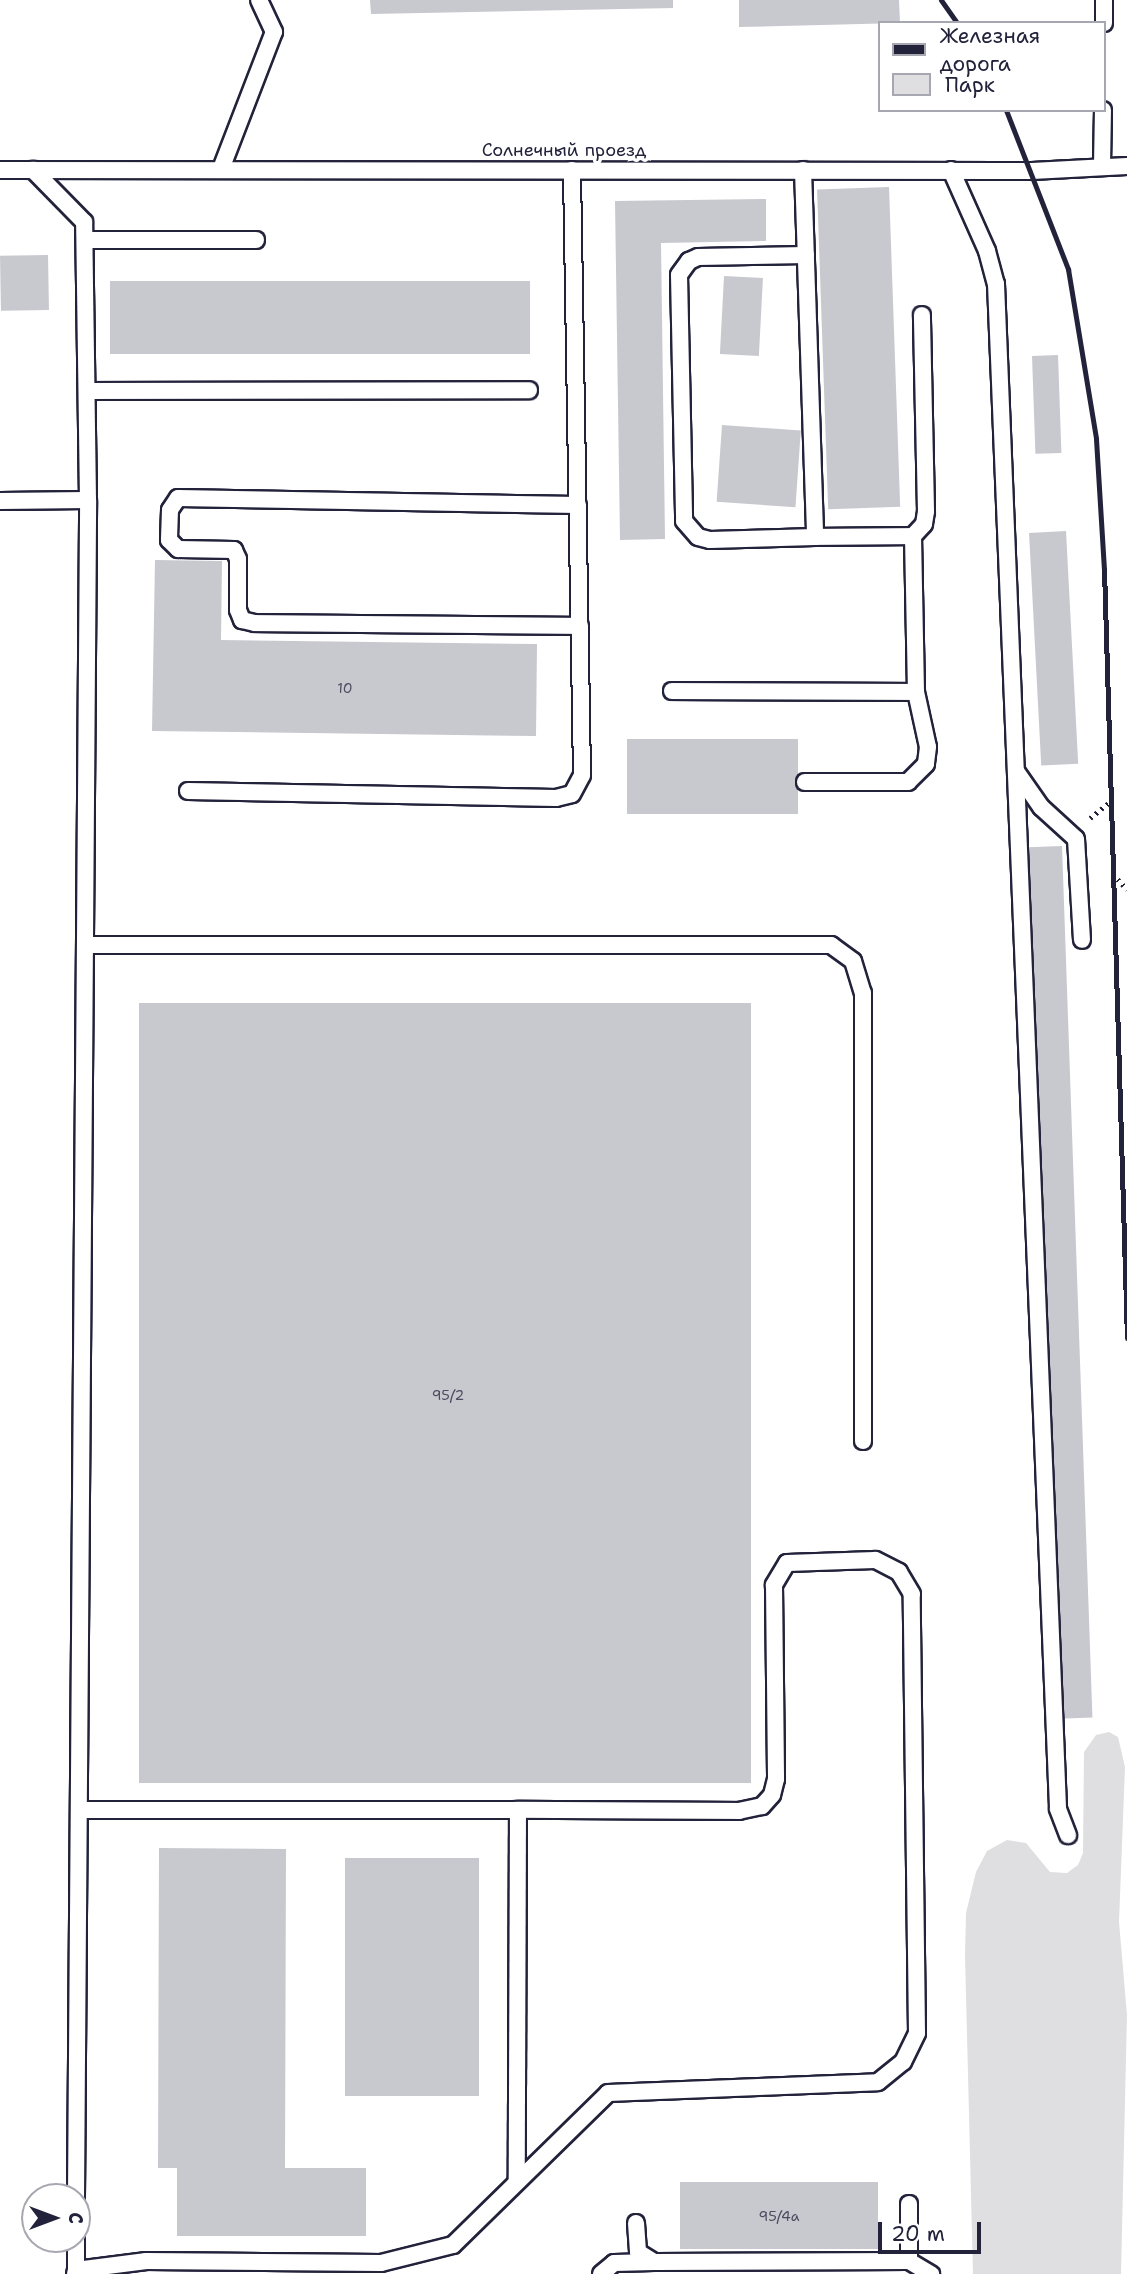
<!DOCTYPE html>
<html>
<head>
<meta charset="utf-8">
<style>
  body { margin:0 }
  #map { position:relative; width:1127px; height:2274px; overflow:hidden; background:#fff; font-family:"Shantell Sans",sans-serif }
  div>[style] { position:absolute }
  .green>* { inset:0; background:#dfdfe2 }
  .building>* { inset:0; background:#c8c8cf; transform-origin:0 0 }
  .path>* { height:4.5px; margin-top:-2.25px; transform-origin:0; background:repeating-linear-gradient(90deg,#22223b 0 2px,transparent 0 7px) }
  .roads { filter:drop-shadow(2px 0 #22223b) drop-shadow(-2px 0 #22223b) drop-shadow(0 2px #22223b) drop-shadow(0 -2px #22223b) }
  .service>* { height:16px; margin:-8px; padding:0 8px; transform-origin:8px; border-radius:8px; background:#fff }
  .rail>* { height:5px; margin:-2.5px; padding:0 2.5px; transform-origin:2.5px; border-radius:2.5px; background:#22223b }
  span { translate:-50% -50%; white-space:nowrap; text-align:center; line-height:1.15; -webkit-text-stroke:7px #fff; paint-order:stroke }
  .number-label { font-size:14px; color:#4c4c60 }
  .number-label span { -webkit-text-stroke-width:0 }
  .street-label { font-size:18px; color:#22223b }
  .legend { position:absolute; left:878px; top:21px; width:228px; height:91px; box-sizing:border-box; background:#fff; border:2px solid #a7a7b1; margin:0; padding:9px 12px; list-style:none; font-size:21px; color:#22223b }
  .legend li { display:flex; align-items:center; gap:14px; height:35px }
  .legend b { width:35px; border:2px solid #a7a7b1 }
  .north { position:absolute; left:21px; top:2183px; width:70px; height:70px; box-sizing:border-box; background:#fff; border:2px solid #a7a7b1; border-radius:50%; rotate:90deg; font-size:19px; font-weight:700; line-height:28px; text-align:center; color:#22223b }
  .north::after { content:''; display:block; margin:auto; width:24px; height:32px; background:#22223b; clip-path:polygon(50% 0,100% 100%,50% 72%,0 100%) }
  .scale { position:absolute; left:878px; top:2222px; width:103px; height:32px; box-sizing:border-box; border:4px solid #22223b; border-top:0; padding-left:9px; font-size:21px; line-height:24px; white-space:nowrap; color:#22223b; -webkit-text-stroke:5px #fff; paint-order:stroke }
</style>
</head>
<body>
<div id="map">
  <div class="green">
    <div style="clip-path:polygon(1109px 1732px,1118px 1737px,1125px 1767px,1119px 1922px,1127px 2015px,1121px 2274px,973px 2274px,965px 1955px,966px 1913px,976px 1872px,987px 1851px,1007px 1840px,1026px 1843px,1050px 1872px,1067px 1873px,1078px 1865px,1083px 1853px,1084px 1752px,1096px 1735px)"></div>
  </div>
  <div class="building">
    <div style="clip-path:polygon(370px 0,673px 0,673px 8px,371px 14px)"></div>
    <div style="clip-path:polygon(739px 0,899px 0,900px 23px,739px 27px)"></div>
    <div style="left:889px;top:187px;width:320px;height:72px;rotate:88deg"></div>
    <div style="clip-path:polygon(766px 199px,766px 241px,661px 243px,665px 539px,620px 540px,615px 201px)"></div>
    <div style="left:48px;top:255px;width:55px;height:48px;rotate:89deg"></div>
    <div style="left:724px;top:276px;width:39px;height:78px;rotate:3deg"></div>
    <div style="left:110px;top:281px;width:420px;height:73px"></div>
    <div style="left:1058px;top:355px;width:98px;height:26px;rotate:88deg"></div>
    <div style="left:722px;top:425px;width:79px;height:77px;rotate:4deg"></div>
    <div style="left:1066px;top:531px;width:233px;height:37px;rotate:87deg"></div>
    <div style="clip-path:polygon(155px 560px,222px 561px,221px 640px,537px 644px,536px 736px,152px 731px)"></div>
    <div style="left:627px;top:739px;width:171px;height:75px"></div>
    <div style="left:1062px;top:846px;width:872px;height:34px;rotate:88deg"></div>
    <div style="left:751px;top:1003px;width:780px;height:612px;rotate:90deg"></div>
    <div style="clip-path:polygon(159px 1848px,286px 1849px,285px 2168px,366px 2168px,366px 2236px,177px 2236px,177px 2168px,158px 2168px)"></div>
    <div style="left:345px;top:1858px;width:134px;height:238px"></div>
    <div style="left:878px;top:2182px;width:67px;height:198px;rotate:90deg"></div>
  </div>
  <div class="path">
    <div style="left:1090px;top:818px;width:27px;rotate:-39deg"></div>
    <div style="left:1113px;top:874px;width:21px;rotate:47deg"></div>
  </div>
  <div class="roads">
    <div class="service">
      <div style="left:1104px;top:23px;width:23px;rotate:-90deg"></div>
      <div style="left:1102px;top:166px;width:56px;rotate:-89deg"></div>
      <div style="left:221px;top:169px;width:147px;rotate:-68.9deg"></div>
      <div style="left:274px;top:32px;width:35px;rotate:-115deg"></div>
      <div style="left:0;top:170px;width:1032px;rotate:0.06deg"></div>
      <div style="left:1032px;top:171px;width:95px;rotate:-3deg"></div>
      <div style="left:803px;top:170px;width:367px;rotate:88.1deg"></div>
      <div style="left:815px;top:537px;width:98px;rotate:-0.6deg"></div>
      <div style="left:913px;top:536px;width:156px;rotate:88.9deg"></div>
      <div style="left:916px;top:692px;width:56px;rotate:77.7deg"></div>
      <div style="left:928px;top:747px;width:17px;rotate:97deg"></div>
      <div style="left:926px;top:764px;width:25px;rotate:135deg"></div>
      <div style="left:908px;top:782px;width:103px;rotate:180deg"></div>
      <div style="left:951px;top:170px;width:89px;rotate:66deg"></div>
      <div style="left:987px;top:251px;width:34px;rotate:75deg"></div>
      <div style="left:996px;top:284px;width:1526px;rotate:87.67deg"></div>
      <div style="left:1058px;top:1809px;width:28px;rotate:69deg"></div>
      <div style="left:85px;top:240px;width:171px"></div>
      <div style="left:806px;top:255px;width:108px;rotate:178.9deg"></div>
      <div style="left:698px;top:257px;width:10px;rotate:156deg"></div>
      <div style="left:689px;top:261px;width:17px;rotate:126deg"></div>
      <div style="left:679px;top:275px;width:246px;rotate:88.8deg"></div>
      <div style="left:684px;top:521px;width:21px;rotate:49deg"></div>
      <div style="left:698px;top:537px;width:12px;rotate:14deg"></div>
      <div style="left:710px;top:540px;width:105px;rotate:-1.6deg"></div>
      <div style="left:88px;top:391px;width:441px;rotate:-0.1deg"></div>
      <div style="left:0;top:501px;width:88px;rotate:-0.7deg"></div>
      <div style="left:88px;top:500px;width:278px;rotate:-90.8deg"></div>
      <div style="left:84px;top:222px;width:73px;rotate:-134.4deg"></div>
      <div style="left:578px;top:505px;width:400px;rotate:-179deg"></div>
      <div style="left:178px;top:498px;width:14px;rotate:124deg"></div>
      <div style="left:170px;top:510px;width:30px;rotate:92deg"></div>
      <div style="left:169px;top:540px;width:13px;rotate:45deg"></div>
      <div style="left:178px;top:549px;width:56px;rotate:1deg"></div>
      <div style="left:234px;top:550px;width:10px;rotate:66deg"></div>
      <div style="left:238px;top:559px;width:51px;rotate:90deg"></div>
      <div style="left:238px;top:610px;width:11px;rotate:68deg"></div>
      <div style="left:242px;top:620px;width:13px;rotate:13deg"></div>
      <div style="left:255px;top:623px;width:325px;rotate:0.5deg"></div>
      <div style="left:913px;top:536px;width:16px;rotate:-47deg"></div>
      <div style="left:924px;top:524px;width:13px;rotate:-81deg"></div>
      <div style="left:926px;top:511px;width:196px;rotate:-91.2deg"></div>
      <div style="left:672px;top:691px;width:244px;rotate:0.2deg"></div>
      <div style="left:1016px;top:771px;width:44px;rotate:55.2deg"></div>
      <div style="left:1041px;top:807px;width:47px;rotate:42.4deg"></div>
      <div style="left:1076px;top:839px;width:101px;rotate:86.6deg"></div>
      <div style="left:188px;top:791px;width:368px;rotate:1.1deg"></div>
      <div style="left:556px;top:798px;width:16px;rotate:-14deg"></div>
      <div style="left:572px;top:794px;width:21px;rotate:-62deg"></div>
      <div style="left:582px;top:775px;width:605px;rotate:-90.95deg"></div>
      <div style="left:85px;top:945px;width:746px"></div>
      <div style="left:831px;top:945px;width:27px;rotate:36deg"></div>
      <div style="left:853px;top:961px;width:34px;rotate:73deg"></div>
      <div style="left:863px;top:993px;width:448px;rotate:90deg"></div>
      <div style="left:79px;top:1810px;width:439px"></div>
      <div style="left:518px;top:1810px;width:371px;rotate:90.2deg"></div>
      <div style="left:76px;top:2197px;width:1697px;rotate:-89.59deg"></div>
      <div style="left:909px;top:2204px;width:57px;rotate:90deg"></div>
      <div style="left:636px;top:2223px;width:29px;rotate:86deg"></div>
      <div style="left:638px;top:2252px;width:19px;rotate:32deg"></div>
      <div style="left:654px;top:2262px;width:255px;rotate:-0.2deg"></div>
      <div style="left:909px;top:2261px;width:26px;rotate:31deg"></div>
      <div style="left:76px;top:2270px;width:31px;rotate:-90deg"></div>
      <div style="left:75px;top:2274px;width:4px;rotate:-76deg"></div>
      <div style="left:76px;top:2270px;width:71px;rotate:-7.3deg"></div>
      <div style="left:146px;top:2261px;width:235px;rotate:0.5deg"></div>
      <div style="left:381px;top:2263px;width:74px;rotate:-14deg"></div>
      <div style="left:453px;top:2245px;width:217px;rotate:-44.4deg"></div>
      <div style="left:608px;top:2093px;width:270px;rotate:-2.3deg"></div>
      <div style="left:878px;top:2082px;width:32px;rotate:-39deg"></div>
      <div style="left:903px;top:2062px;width:32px;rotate:-64deg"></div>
      <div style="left:917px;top:2033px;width:439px;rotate:-90.7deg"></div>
      <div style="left:912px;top:1594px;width:26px;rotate:-121deg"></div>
      <div style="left:899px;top:1572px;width:27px;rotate:-153deg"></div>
      <div style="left:875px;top:1560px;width:88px;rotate:178deg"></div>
      <div style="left:787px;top:1563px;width:26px;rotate:121deg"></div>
      <div style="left:774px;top:1585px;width:194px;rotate:89.4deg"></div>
      <div style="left:776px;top:1779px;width:16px;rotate:104deg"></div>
      <div style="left:772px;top:1795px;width:15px;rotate:132deg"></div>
      <div style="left:762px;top:1806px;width:24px;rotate:168deg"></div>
      <div style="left:739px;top:1811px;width:221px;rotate:-179.7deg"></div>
      <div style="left:601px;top:2274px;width:17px;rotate:-40deg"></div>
      <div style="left:614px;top:2263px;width:40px;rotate:-1.4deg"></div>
    </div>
  </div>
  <div class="rail">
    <div style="left:941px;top:0;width:28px;rotate:55deg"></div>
    <div style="left:1006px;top:110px;width:171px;rotate:68.7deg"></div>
    <div style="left:1068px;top:269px;width:172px;rotate:80.6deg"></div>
    <div style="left:1096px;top:439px;width:130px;rotate:86.5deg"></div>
    <div style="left:1104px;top:569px;width:769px;rotate:88.29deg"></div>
  </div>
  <div class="number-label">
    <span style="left:345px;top:688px">10</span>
    <span style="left:448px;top:1395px">95/2</span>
    <span style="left:779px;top:2216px">95/4а</span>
  </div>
  <div class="street-label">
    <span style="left:564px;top:150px">Солнечный проезд</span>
  </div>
  <ul class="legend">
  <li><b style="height:9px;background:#22223b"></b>Железная дорога</li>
  <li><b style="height:19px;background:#dfdfe2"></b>Парк</li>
  </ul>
  <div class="north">С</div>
  <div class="scale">20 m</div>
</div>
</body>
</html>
